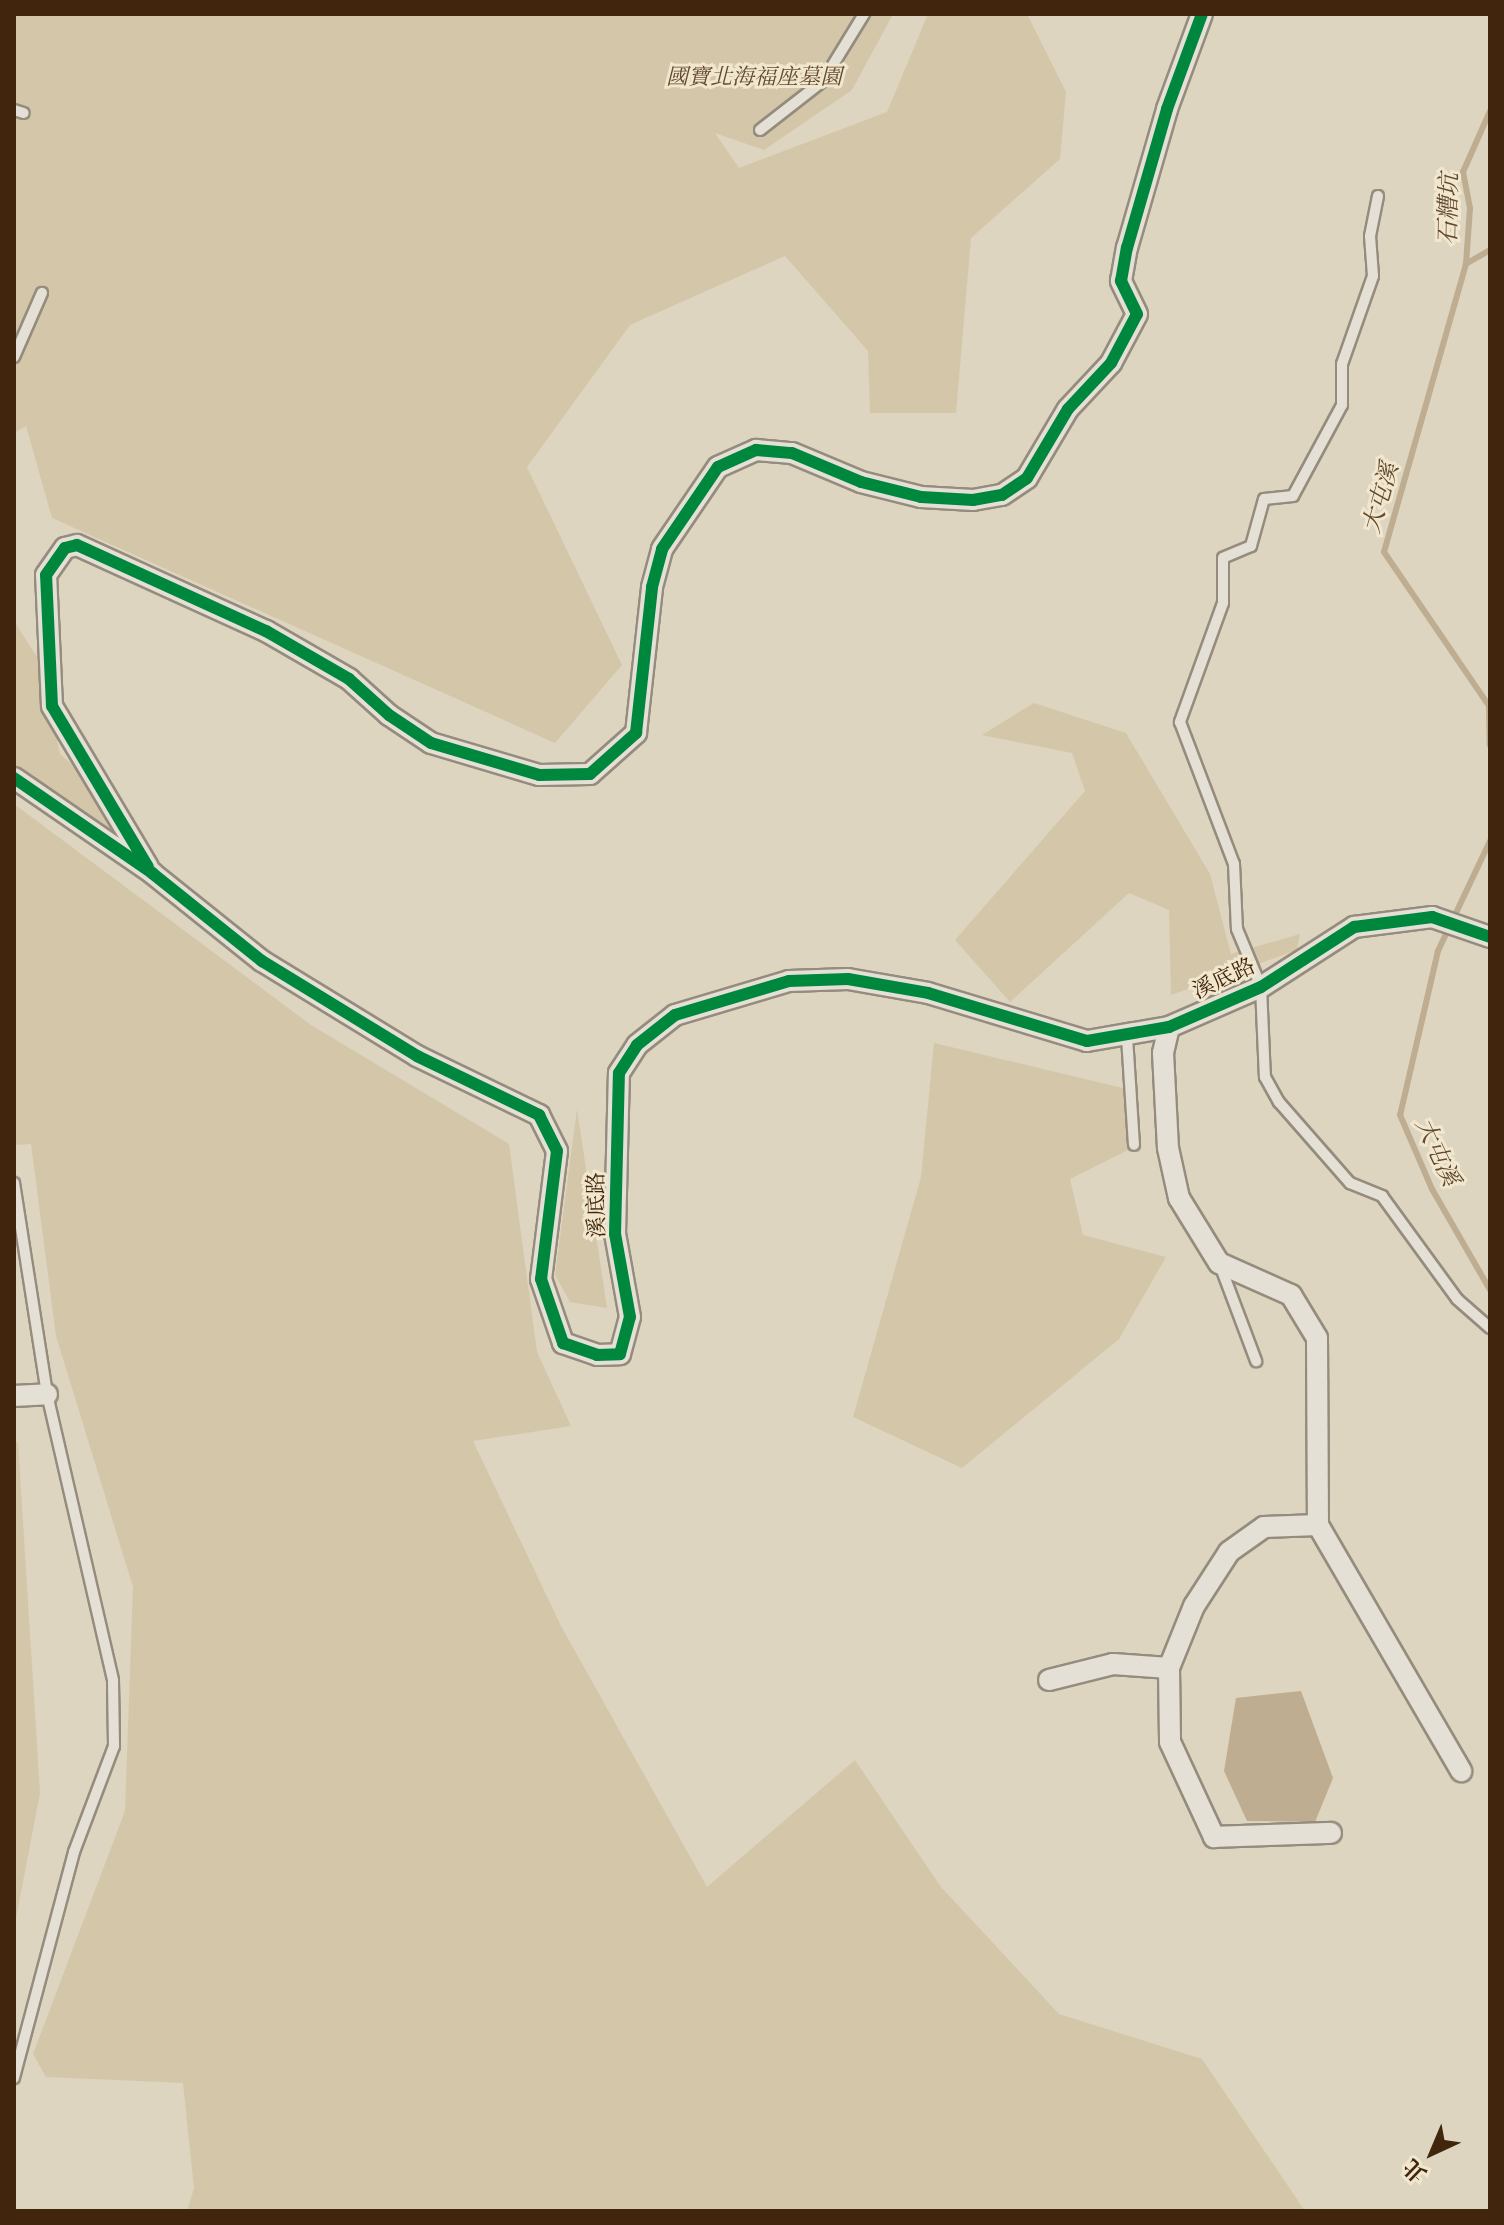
<!DOCTYPE html>
<html>
<head>
<meta charset="utf-8">
<style>
  body { margin:0 }
  #map { position:relative; width:1504px; height:2225px; overflow:hidden; background:#ddd5c0; font-family:"IM FELL French Canon","Noto Serif TC",serif }
  div>[style] { position:absolute }
  .green>* { inset:0; background:#d4c7a9 }
  .water>* { inset:0; background:#bead90 }
  .stream>* { height:6px; margin:-3px; padding:0 3px; transform-origin:3px; border-radius:3px; background:#bead90 }
  .roads { filter:drop-shadow(2px 0 #958c7d) drop-shadow(-2px 0 #958c7d) drop-shadow(0 2px #958c7d) drop-shadow(0 -2px #958c7d) }
  .service>* { height:10px; margin:-5px; padding:0 5px; transform-origin:5px; border-radius:5px; background:#e5e0d5 }
  .minor>* { height:20px; margin:-10px; padding:0 10px; transform-origin:10px; border-radius:10px; background:#e5e0d5 }
  .cycleway>* { height:12px; margin:-6px; padding:0 6px; transform-origin:6px; border-radius:6px; background:#00873e }
  span { translate:-50% -50%; white-space:nowrap; text-align:center; line-height:1.15; -webkit-text-stroke:6px #f1e7ce; paint-order:stroke }
  .park-label { font-size:22px; color:#644a2f; font-style:italic }
  .street-label { font-size:22px; color:#41250c }
  .water-label { font-size:24px; color:#62492d; font-style:italic }
  .frame { position:absolute; inset:0; border:16px solid #41250c; pointer-events:none }
  .north { position:absolute; left:1392px; top:2113px; width:80px; height:80px; -webkit-text-stroke:6px #f1e7ce; paint-order:stroke; rotate:224deg; font-size:22px; font-weight:700; line-height:32px; text-align:center; color:#41250c }
  .north::after { content:''; display:block; margin:auto; width:28px; height:36px; background:#41250c; clip-path:polygon(50% 0,100% 100%,50% 72%,0 100%) }
</style>
</head>
<body>
<div id="map">
  <div class="green">
    <div style="clip-path:polygon(14px 14px,893px 14px,852px 90px,764px 150px,715px 133px,739px 168px,887px 112px,928px 14px,1027px 14px,1066px 92px,1060px 159px,971px 238px,956px 413px,870px 413px,868px 351px,785px 256px,630px 325px,527px 467px,622px 665px,555px 743px,52px 518px,26px 426px,14px 433px)"></div>
    <div style="clip-path:polygon(14px 621px,41px 663px,60px 754px,134px 818px,143px 863px,14px 772px)"></div>
    <div style="clip-path:polygon(1034px 703px,1126px 733px,1210px 874px,1231px 954px,1300px 934px,1297px 950px,1171px 995px,1169px 910px,1129px 893px,1010px 1002px,955px 940px,1085px 791px,1072px 753px,982px 735px)"></div>
    <div style="clip-path:polygon(14px 804px,311px 1025px,509px 1144px,537px 1352px,571px 1426px,473px 1441px,561px 1626px,707px 1887px,855px 1760px,941px 1887px,1059px 2014px,1202px 2059px,1305px 2211px,187px 2211px,194px 2188px,183px 2083px,46px 2077px,33px 2054px,125px 1811px,133px 1587px,56px 1336px,31px 1144px,14px 1145px)"></div>
    <div style="clip-path:polygon(934px 1043px,1127px 1089px,1132px 1148px,1070px 1179px,1083px 1235px,1166px 1257px,1119px 1339px,962px 1468px,853px 1417px,921px 1177px)"></div>
    <div style="clip-path:polygon(577px 1109px,607px 1308px,570px 1302px,555px 1275px)"></div>
    <div style="clip-path:polygon(18px 1442px,40px 1793px,14px 1929px,14px 1443px)"></div>
  </div>
  <div class="water">
    <div style="clip-path:polygon(1301px 1691px,1333px 1778px,1315px 1822px,1247px 1821px,1224px 1771px,1236px 1698px)"></div>
  </div>
  <div class="stream">
    <div style="left:1490px;top:250px;width:28px;rotate:150deg"></div>
    <div style="left:1466px;top:264px;width:299px;rotate:105.9deg"></div>
    <div style="left:1384px;top:552px;width:186px;rotate:55.7deg"></div>
    <div style="left:1489px;top:706px;width:39px;rotate:89deg"></div>
    <div style="left:1466px;top:264px;width:56px;rotate:-85.9deg"></div>
    <div style="left:1470px;top:208px;width:37px;rotate:-101deg"></div>
    <div style="left:1463px;top:172px;width:67px;rotate:-66.1deg"></div>
    <div style="left:1490px;top:841px;width:122px;rotate:115.3deg"></div>
    <div style="left:1438px;top:951px;width:168px;rotate:103deg"></div>
    <div style="left:1400px;top:1115px;width:81px;rotate:66.6deg"></div>
    <div style="left:1432px;top:1189px;width:116px;rotate:60.1deg"></div>
  </div>
  <div class="roads">
    <div class="service">
      <div style="left:14px;top:110px;width:10px;rotate:17deg"></div>
      <div style="left:760px;top:130px;width:80px;rotate:-37.9deg"></div>
      <div style="left:823px;top:81px;width:79px;rotate:-58.5deg"></div>
      <div style="left:1378px;top:196px;width:41px;rotate:101.3deg"></div>
      <div style="left:1370px;top:236px;width:40px;rotate:85.7deg"></div>
      <div style="left:1373px;top:276px;width:93px;rotate:109.4deg"></div>
      <div style="left:1342px;top:364px;width:41px;rotate:90deg"></div>
      <div style="left:1342px;top:405px;width:103px;rotate:118.3deg"></div>
      <div style="left:1293px;top:496px;width:29px;rotate:174deg"></div>
      <div style="left:1264px;top:499px;width:49px;rotate:105.5deg"></div>
      <div style="left:1251px;top:546px;width:30px;rotate:157deg"></div>
      <div style="left:1223px;top:558px;width:45px;rotate:90deg"></div>
      <div style="left:1223px;top:603px;width:127px;rotate:109.9deg"></div>
      <div style="left:1180px;top:722px;width:152px;rotate:69.2deg"></div>
      <div style="left:1234px;top:864px;width:65px;rotate:87.4deg"></div>
      <div style="left:1237px;top:929px;width:63px;rotate:67.5deg"></div>
      <div style="left:1261px;top:987px;width:90px;rotate:87.5deg"></div>
      <div style="left:1265px;top:1077px;width:29px;rotate:61deg"></div>
      <div style="left:1279px;top:1102px;width:108px;rotate:48.8deg"></div>
      <div style="left:1350px;top:1183px;width:35px;rotate:22deg"></div>
      <div style="left:1382px;top:1196px;width:127px;rotate:53.9deg"></div>
      <div style="left:1457px;top:1299px;width:44px;rotate:41.3deg"></div>
      <div style="left:14px;top:357px;width:70px;rotate:-66.4deg"></div>
      <div style="left:1127px;top:1037px;width:108px;rotate:86.3deg"></div>
      <div style="left:14px;top:1183px;width:214px;rotate:81.1deg"></div>
      <div style="left:47px;top:1394px;width:294px;rotate:77deg"></div>
      <div style="left:113px;top:1681px;width:65px;rotate:89.1deg"></div>
      <div style="left:114px;top:1746px;width:113px;rotate:110.7deg"></div>
      <div style="left:74px;top:1852px;width:234px;rotate:104.9deg"></div>
      <div style="left:1220px;top:1265px;width:103px;rotate:69.4deg"></div>
    </div>
    <div class="minor">
      <div style="left:14px;top:778px;width:168px;rotate:34.5deg"></div>
      <div style="left:152px;top:873px;width:141px;rotate:38.7deg"></div>
      <div style="left:262px;top:961px;width:182px;rotate:31.5deg"></div>
      <div style="left:417px;top:1056px;width:136px;rotate:25.8deg"></div>
      <div style="left:539px;top:1115px;width:40px;rotate:63.4deg"></div>
      <div style="left:557px;top:1151px;width:129px;rotate:97.1deg"></div>
      <div style="left:541px;top:1279px;width:68px;rotate:71deg"></div>
      <div style="left:563px;top:1343px;width:36px;rotate:19deg"></div>
      <div style="left:597px;top:1355px;width:23px;rotate:-2deg"></div>
      <div style="left:620px;top:1354px;width:38px;rotate:-75deg"></div>
      <div style="left:630px;top:1317px;width:84px;rotate:-100.2deg"></div>
      <div style="left:615px;top:1234px;width:161px;rotate:-88.6deg"></div>
      <div style="left:619px;top:1073px;width:33px;rotate:-57deg"></div>
      <div style="left:637px;top:1045px;width:48px;rotate:-38.3deg"></div>
      <div style="left:675px;top:1015px;width:119px;rotate:-16.6deg"></div>
      <div style="left:789px;top:981px;width:59px;rotate:-1.9deg"></div>
      <div style="left:848px;top:979px;width:81px;rotate:9.9deg"></div>
      <div style="left:928px;top:993px;width:166px;rotate:16.8deg"></div>
      <div style="left:1087px;top:1041px;width:83px;rotate:-9.7deg"></div>
      <div style="left:1169px;top:1027px;width:100px;rotate:-23.5deg"></div>
      <div style="left:1261px;top:987px;width:111px;rotate:-32.8deg"></div>
      <div style="left:1354px;top:927px;width:79px;rotate:-7.3deg"></div>
      <div style="left:1432px;top:917px;width:61px;rotate:19deg"></div>
      <div style="left:148px;top:867px;width:187px;rotate:-120.8deg"></div>
      <div style="left:52px;top:706px;width:131px;rotate:-92.6deg"></div>
      <div style="left:46px;top:575px;width:33px;rotate:-55deg"></div>
      <div style="left:65px;top:548px;width:12px;rotate:-14deg"></div>
      <div style="left:77px;top:545px;width:208px;rotate:24.5deg"></div>
      <div style="left:266px;top:631px;width:96px;rotate:30deg"></div>
      <div style="left:349px;top:679px;width:54px;rotate:42deg"></div>
      <div style="left:389px;top:715px;width:50px;rotate:33.7deg"></div>
      <div style="left:431px;top:743px;width:113px;rotate:16.5deg"></div>
      <div style="left:539px;top:775px;width:51px;rotate:-1.1deg"></div>
      <div style="left:590px;top:774px;width:62px;rotate:-41.7deg"></div>
      <div style="left:636px;top:733px;width:147px;rotate:-83.7deg"></div>
      <div style="left:652px;top:587px;width:39px;rotate:-75deg"></div>
      <div style="left:662px;top:549px;width:99px;rotate:-55.7deg"></div>
      <div style="left:718px;top:467px;width:42px;rotate:-24.1deg"></div>
      <div style="left:756px;top:450px;width:36px;rotate:5deg"></div>
      <div style="left:792px;top:453px;width:75px;rotate:22.8deg"></div>
      <div style="left:861px;top:482px;width:62px;rotate:14deg"></div>
      <div style="left:921px;top:497px;width:52px;rotate:3.3deg"></div>
      <div style="left:973px;top:500px;width:29px;rotate:-10deg"></div>
      <div style="left:1002px;top:495px;width:30px;rotate:-34deg"></div>
      <div style="left:1027px;top:478px;width:80px;rotate:-59.3deg"></div>
      <div style="left:1068px;top:409px;width:63px;rotate:-46.9deg"></div>
      <div style="left:1111px;top:363px;width:55px;rotate:-62deg"></div>
      <div style="left:1137px;top:314px;width:37px;rotate:-116deg"></div>
      <div style="left:1121px;top:281px;width:34px;rotate:-80deg"></div>
      <div style="left:1127px;top:248px;width:145px;rotate:-73.9deg"></div>
      <div style="left:1167px;top:109px;width:101px;rotate:-69.8deg"></div>
      <div style="left:1169px;top:1027px;width:27px;rotate:103deg"></div>
      <div style="left:1163px;top:1053px;width:95px;rotate:87deg"></div>
      <div style="left:1168px;top:1148px;width:51px;rotate:77.6deg"></div>
      <div style="left:1179px;top:1198px;width:76px;rotate:58.4deg"></div>
      <div style="left:1219px;top:1263px;width:79px;rotate:24deg"></div>
      <div style="left:1291px;top:1295px;width:50px;rotate:58.8deg"></div>
      <div style="left:1317px;top:1338px;width:187px;rotate:89.7deg"></div>
      <div style="left:1318px;top:1525px;width:285px;rotate:59.8deg"></div>
      <div style="left:14px;top:1396px;width:33px;rotate:-3deg"></div>
      <div style="left:1318px;top:1525px;width:54px;rotate:177.9deg"></div>
      <div style="left:1264px;top:1527px;width:43px;rotate:144.5deg"></div>
      <div style="left:1229px;top:1552px;width:64px;rotate:122.9deg"></div>
      <div style="left:1194px;top:1606px;width:67px;rotate:112deg"></div>
      <div style="left:1169px;top:1668px;width:74px;rotate:89.2deg"></div>
      <div style="left:1170px;top:1742px;width:105px;rotate:65.1deg"></div>
      <div style="left:1214px;top:1837px;width:117px;rotate:-2deg"></div>
      <div style="left:1049px;top:1680px;width:66px;rotate:-14deg"></div>
      <div style="left:1113px;top:1664px;width:56px;rotate:4.1deg"></div>
    </div>
  </div>
  <div class="cycleway">
    <div style="left:14px;top:778px;width:168px;rotate:34.5deg"></div>
    <div style="left:152px;top:873px;width:141px;rotate:38.7deg"></div>
    <div style="left:262px;top:961px;width:182px;rotate:31.5deg"></div>
    <div style="left:417px;top:1056px;width:136px;rotate:25.8deg"></div>
    <div style="left:539px;top:1115px;width:40px;rotate:63.4deg"></div>
    <div style="left:557px;top:1151px;width:129px;rotate:97.1deg"></div>
    <div style="left:541px;top:1279px;width:68px;rotate:71deg"></div>
    <div style="left:563px;top:1343px;width:36px;rotate:19deg"></div>
    <div style="left:597px;top:1355px;width:23px;rotate:-2deg"></div>
    <div style="left:620px;top:1354px;width:38px;rotate:-75deg"></div>
    <div style="left:630px;top:1317px;width:84px;rotate:-100.2deg"></div>
    <div style="left:615px;top:1234px;width:161px;rotate:-88.6deg"></div>
    <div style="left:619px;top:1073px;width:33px;rotate:-57deg"></div>
    <div style="left:637px;top:1045px;width:48px;rotate:-38.3deg"></div>
    <div style="left:675px;top:1015px;width:119px;rotate:-16.6deg"></div>
    <div style="left:789px;top:981px;width:59px;rotate:-1.9deg"></div>
    <div style="left:848px;top:979px;width:81px;rotate:9.9deg"></div>
    <div style="left:928px;top:993px;width:166px;rotate:16.8deg"></div>
    <div style="left:1087px;top:1041px;width:83px;rotate:-9.7deg"></div>
    <div style="left:1169px;top:1027px;width:100px;rotate:-23.5deg"></div>
    <div style="left:1261px;top:987px;width:111px;rotate:-32.8deg"></div>
    <div style="left:1354px;top:927px;width:79px;rotate:-7.3deg"></div>
    <div style="left:1432px;top:917px;width:61px;rotate:19deg"></div>
    <div style="left:148px;top:867px;width:187px;rotate:-120.8deg"></div>
    <div style="left:52px;top:706px;width:131px;rotate:-92.6deg"></div>
    <div style="left:46px;top:575px;width:33px;rotate:-55deg"></div>
    <div style="left:65px;top:548px;width:12px;rotate:-14deg"></div>
    <div style="left:77px;top:545px;width:208px;rotate:24.5deg"></div>
    <div style="left:266px;top:631px;width:96px;rotate:30deg"></div>
    <div style="left:349px;top:679px;width:54px;rotate:42deg"></div>
    <div style="left:389px;top:715px;width:50px;rotate:33.7deg"></div>
    <div style="left:431px;top:743px;width:113px;rotate:16.5deg"></div>
    <div style="left:539px;top:775px;width:51px;rotate:-1.1deg"></div>
    <div style="left:590px;top:774px;width:62px;rotate:-41.7deg"></div>
    <div style="left:636px;top:733px;width:147px;rotate:-83.7deg"></div>
    <div style="left:652px;top:587px;width:39px;rotate:-75deg"></div>
    <div style="left:662px;top:549px;width:99px;rotate:-55.7deg"></div>
    <div style="left:718px;top:467px;width:42px;rotate:-24.1deg"></div>
    <div style="left:756px;top:450px;width:36px;rotate:5deg"></div>
    <div style="left:792px;top:453px;width:75px;rotate:22.8deg"></div>
    <div style="left:861px;top:482px;width:62px;rotate:14deg"></div>
    <div style="left:921px;top:497px;width:52px;rotate:3.3deg"></div>
    <div style="left:973px;top:500px;width:29px;rotate:-10deg"></div>
    <div style="left:1002px;top:495px;width:30px;rotate:-34deg"></div>
    <div style="left:1027px;top:478px;width:80px;rotate:-59.3deg"></div>
    <div style="left:1068px;top:409px;width:63px;rotate:-46.9deg"></div>
    <div style="left:1111px;top:363px;width:55px;rotate:-62deg"></div>
    <div style="left:1137px;top:314px;width:37px;rotate:-116deg"></div>
    <div style="left:1121px;top:281px;width:34px;rotate:-80deg"></div>
    <div style="left:1127px;top:248px;width:145px;rotate:-73.9deg"></div>
    <div style="left:1167px;top:109px;width:101px;rotate:-69.8deg"></div>
  </div>
  <div class="park-label">
    <span style="left:754px;top:78px">國寶北海福座墓園</span>
  </div>
  <div class="street-label">
    <span style="left:1224px;top:979px;rotate:-25deg">溪底路</span>
    <span style="left:597px;top:1205px;rotate:-91deg">溪底路</span>
  </div>
  <div class="water-label">
    <span style="left:1449px;top:209px;rotate:-89deg">石糟坑</span>
    <span style="left:1381px;top:498px;rotate:-74deg">大屯溪</span>
    <span style="left:1437px;top:1152px;rotate:65deg">大屯溪</span>
  </div>
  <div class="frame"></div>
  <div class="north">北</div>
</div>
</body>
</html>
